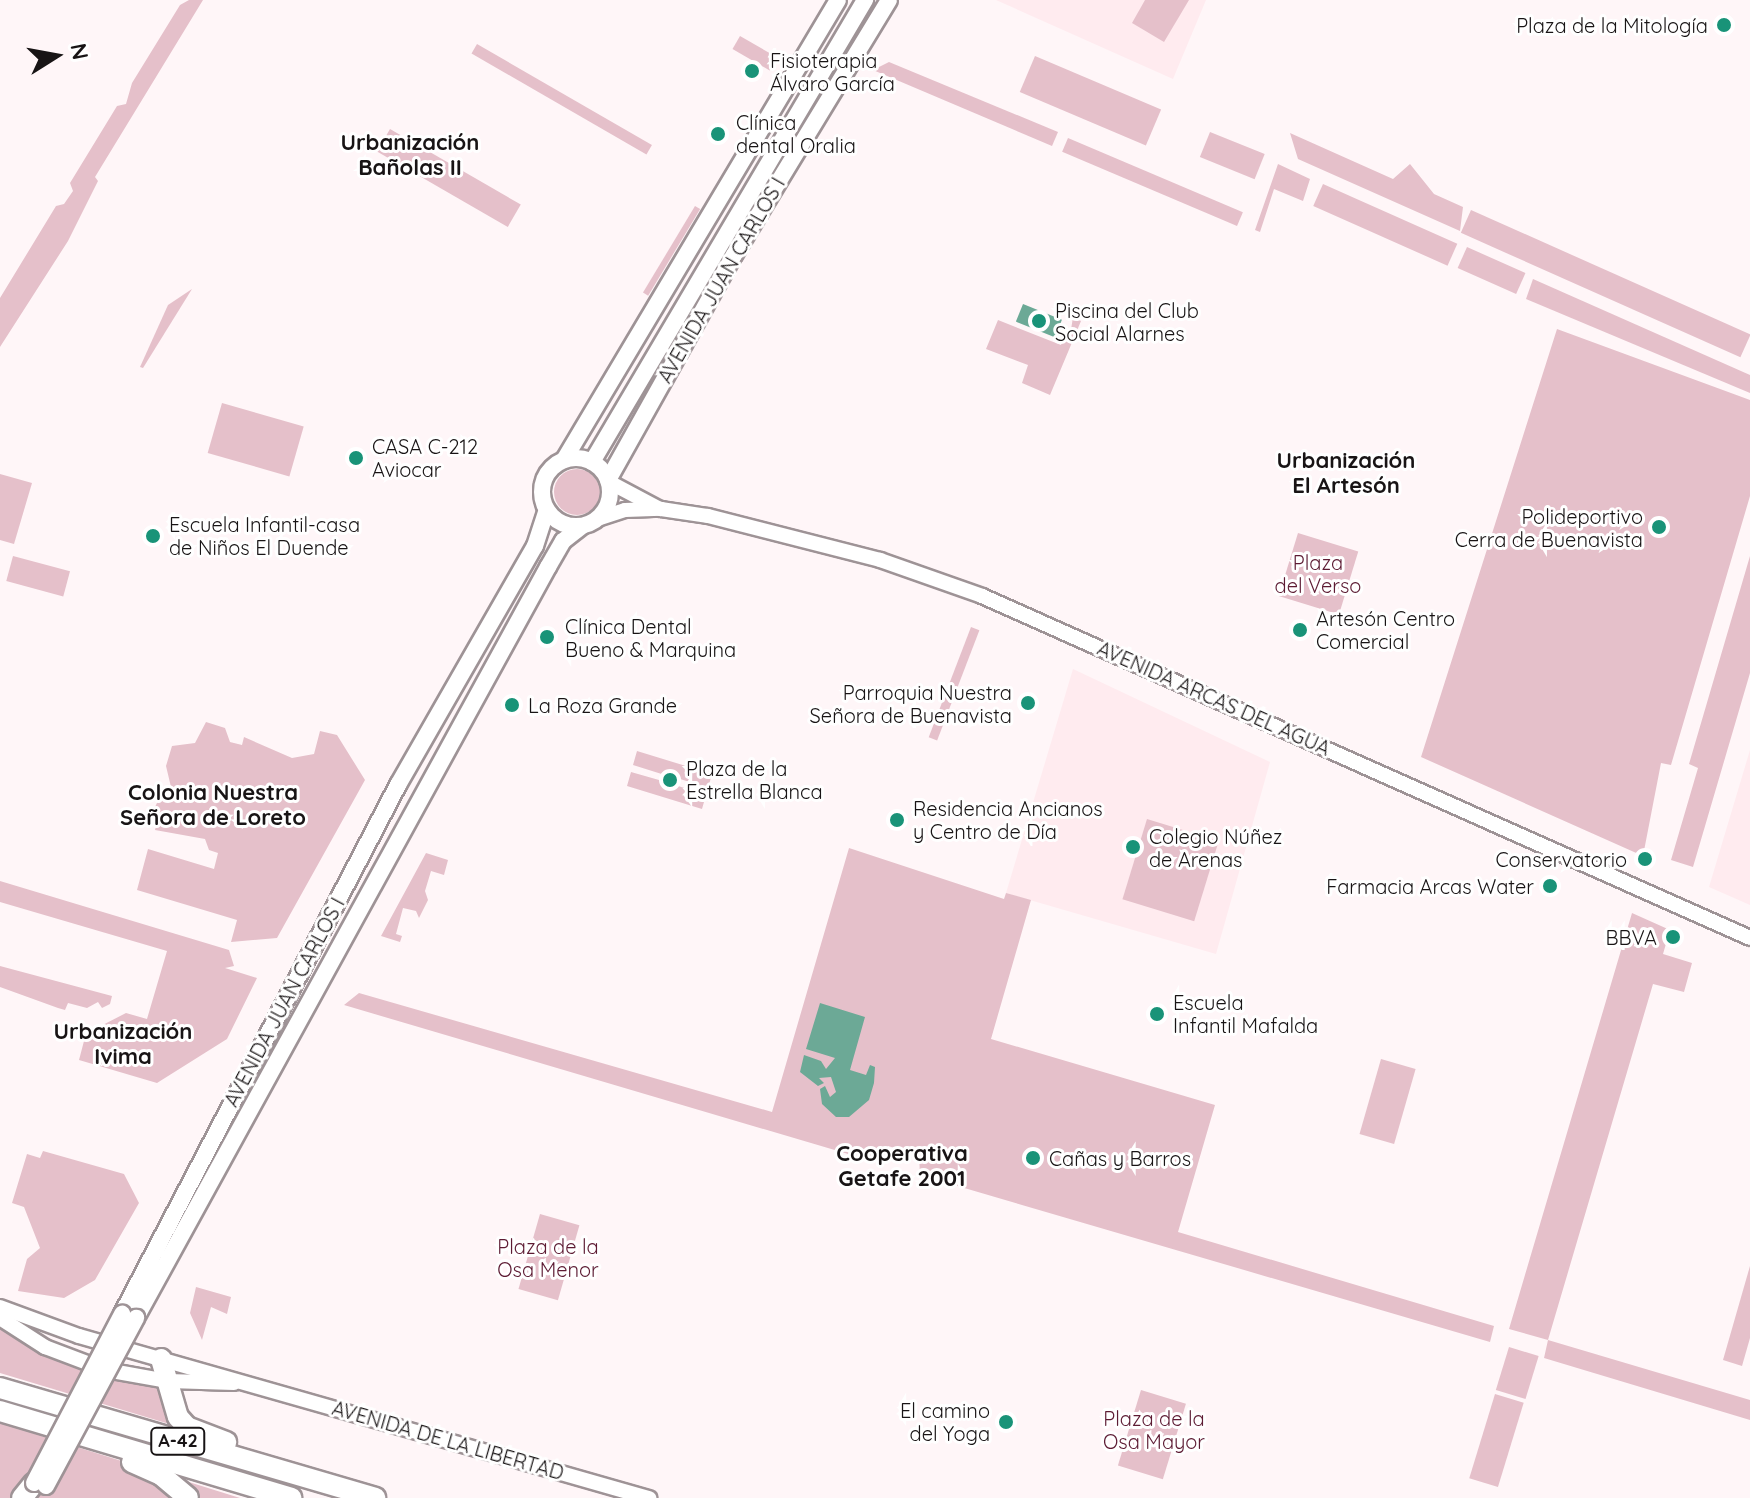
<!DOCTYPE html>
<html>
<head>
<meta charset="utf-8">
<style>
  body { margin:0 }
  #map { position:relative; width:1750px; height:1498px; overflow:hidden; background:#fff6f8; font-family:Quicksand,sans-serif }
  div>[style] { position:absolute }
  .built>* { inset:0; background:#ffebef }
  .green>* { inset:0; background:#e5c0ca; transform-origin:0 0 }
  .round { border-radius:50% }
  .water>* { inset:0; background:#6ca996; transform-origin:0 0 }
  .roads { filter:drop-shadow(2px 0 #9e9396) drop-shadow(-2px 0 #9e9396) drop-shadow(0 2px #9e9396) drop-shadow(0 -2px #9e9396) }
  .tertiary>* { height:14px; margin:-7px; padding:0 7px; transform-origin:7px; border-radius:7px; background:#fff }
  .secondary>* { height:16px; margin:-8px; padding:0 8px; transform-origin:8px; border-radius:8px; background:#fff }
  .secondary>.ring { margin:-8px; padding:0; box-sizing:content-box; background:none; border:16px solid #fff; border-radius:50% }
  .motorway>* { height:20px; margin:-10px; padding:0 10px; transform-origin:10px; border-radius:10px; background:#fff }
  .bridges { filter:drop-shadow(2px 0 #9e9396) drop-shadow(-2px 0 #9e9396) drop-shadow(0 2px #9e9396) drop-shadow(0 -2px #9e9396) }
  .secondary-bridge>* { height:16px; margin:-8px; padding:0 8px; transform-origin:8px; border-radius:8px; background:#fff }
  .dots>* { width:22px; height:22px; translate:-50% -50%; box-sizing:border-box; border:4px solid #fff; border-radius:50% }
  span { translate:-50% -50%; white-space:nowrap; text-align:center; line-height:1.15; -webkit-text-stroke:6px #fff; paint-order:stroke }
  .shield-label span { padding:2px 6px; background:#fff; border:2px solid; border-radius:6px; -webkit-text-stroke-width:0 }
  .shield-label { font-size:18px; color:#181415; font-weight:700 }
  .poi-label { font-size:20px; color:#181415 }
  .right { translate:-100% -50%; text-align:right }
  .left { translate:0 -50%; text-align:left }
  .street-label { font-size:20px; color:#181415 }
  .park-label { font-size:20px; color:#5d1b33 }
  .neighbourhood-label { font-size:22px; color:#181415; font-weight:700 }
  .north { position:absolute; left:16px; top:16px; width:80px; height:80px; -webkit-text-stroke:6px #fff; paint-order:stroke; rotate:79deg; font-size:22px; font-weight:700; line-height:32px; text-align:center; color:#181415 }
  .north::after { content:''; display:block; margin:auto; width:28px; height:36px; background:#181415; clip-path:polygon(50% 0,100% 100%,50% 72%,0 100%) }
</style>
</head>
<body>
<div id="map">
  <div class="built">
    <div style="clip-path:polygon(996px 0,1206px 0,1173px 79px)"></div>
    <div style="clip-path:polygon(1073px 669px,1270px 762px,1216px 954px,1006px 893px)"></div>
    <div style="clip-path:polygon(1750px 750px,1750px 905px,1709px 887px)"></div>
  </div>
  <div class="green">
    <div style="clip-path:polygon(189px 0,203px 0,95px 177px,98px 181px,68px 241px,0 347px,0 298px,56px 206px,64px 204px,73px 191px,70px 183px,117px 106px,126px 104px,132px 83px,180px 5px)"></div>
    <div style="clip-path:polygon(1145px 0,1189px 0,1164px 42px,1132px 23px)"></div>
    <div style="left:740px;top:36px;width:43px;height:15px;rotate:30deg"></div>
    <div style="left:477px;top:44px;width:202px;height:11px;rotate:30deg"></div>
    <div style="left:1035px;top:56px;width:137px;height:39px;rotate:23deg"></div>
    <div style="clip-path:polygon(889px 62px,1058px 132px,1052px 146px,873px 70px)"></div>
    <div style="left:390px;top:129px;width:151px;height:26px;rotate:30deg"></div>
    <div style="left:1210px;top:132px;width:59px;height:27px;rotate:22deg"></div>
    <div style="clip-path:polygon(1290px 133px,1393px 179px,1410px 164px,1434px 194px,1463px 207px,1460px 231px,1298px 159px)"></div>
    <div style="left:1068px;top:138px;width:190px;height:15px;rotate:23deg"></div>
    <div style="clip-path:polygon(1278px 164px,1310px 179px,1303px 201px,1274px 189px,1260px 232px,1255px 230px)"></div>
    <div style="left:1323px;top:184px;width:147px;height:24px;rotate:24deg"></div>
    <div style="left:695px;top:206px;width:6px;height:101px;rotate:31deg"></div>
    <div style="left:1471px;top:210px;width:306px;height:25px;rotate:24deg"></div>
    <div style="left:1467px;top:247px;width:64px;height:23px;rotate:24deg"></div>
    <div style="clip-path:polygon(1533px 279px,1750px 375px,1750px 393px,1526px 299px)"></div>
    <div style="clip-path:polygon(192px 289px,143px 368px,140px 367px,168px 305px)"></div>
    <div style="clip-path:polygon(1073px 317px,1081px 321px,1050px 395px,1022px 383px,1028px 365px,986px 349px,998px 320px,1061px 345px,1065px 335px,1070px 336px)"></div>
    <div style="clip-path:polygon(1557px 329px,1750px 400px,1750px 496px,1671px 765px,1661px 763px,1643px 856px,1421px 757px)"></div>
    <div style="left:222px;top:403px;width:85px;height:52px;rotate:16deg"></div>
    <div class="round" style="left:554px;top:469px;width:46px;height:46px"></div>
    <div style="clip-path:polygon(0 474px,32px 483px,14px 544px,0 540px)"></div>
    <div style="left:1298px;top:533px;width:63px;height:66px;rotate:17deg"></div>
    <div style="left:13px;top:556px;width:59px;height:26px;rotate:15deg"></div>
    <div style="clip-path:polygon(1750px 556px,1750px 673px,1693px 867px,1671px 860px,1698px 768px,1689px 764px)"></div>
    <div style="left:971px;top:627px;width:9px;height:118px;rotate:21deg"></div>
    <div style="clip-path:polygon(206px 722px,225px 728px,230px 742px,242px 745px,244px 737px,292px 758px,314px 754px,320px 731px,337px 735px,365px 780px,277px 938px,231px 942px,237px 920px,137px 890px,148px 849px,214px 869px,218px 853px,209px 850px,205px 839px,155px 830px,158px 818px,151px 816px,161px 794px,168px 796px,171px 787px,166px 766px,172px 746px,195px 743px)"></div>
    <div style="clip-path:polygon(637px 751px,712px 774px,708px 788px,677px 778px,678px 773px,671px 771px,668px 776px,633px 765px)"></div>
    <div style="clip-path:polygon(631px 772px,666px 782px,665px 787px,673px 790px,675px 785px,706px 795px,702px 809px,627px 786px)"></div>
    <div style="left:1147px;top:819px;width:75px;height:84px;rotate:17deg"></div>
    <div style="clip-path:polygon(849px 848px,1004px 899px,1006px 893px,1031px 900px,991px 1039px,1215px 1105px,1178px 1232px,1494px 1326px,1490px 1342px,920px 1175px,919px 1155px,901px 1150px,888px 1146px,882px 1164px,344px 1005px,359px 993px,772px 1112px)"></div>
    <div style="clip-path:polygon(426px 853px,448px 860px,444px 875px,431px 871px,425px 891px,428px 900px,419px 918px,416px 911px,403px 908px,396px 934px,402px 936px,400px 942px,381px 936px)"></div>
    <div style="clip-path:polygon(0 881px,229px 950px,234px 966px,225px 968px,257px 978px,227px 1039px,157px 1083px,79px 1060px,84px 1041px,94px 1036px,91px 1031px,126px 1013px,147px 1019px,167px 951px,0 902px)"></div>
    <div style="clip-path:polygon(1632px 913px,1670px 930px,1663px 954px,1692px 963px,1684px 992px,1653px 984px,1548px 1340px,1750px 1400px,1750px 1420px,1544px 1358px,1548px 1340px,1509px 1329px)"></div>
    <div style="clip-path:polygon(0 966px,112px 996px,110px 1004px,102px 1008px,98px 1002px,87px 1008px,68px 1003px,65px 1010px,58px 1008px,0 987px)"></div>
    <div style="left:1381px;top:1059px;width:36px;height:78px;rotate:16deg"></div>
    <div style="clip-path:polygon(43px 1151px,124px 1174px,139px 1203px,95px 1280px,64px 1298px,18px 1291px,27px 1259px,40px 1248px,24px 1207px,12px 1203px,27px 1154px,40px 1158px)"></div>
    <div style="left:540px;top:1214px;width:41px;height:78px;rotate:16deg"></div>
    <div style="clip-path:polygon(1750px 1266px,1750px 1338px,1742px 1366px,1723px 1360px)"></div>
    <div style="clip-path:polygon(196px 1287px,231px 1297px,227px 1314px,211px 1307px,202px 1340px,190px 1313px)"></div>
    <div style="clip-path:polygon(0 1328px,38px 1349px,161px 1385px,167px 1418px,176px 1426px,0 1373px)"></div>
    <div style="left:1509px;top:1347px;width:31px;height:45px;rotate:17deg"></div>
    <div style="left:1141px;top:1390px;width:47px;height:79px;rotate:17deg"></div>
    <div style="left:1495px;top:1394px;width:30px;height:88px;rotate:17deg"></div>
    <div style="clip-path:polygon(0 1423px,240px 1498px,0 1498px)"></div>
  </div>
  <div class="water">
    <div style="left:1023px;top:304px;width:42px;height:19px;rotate:22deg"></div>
    <div style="clip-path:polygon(820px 1003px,865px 1017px,850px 1070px,866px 1075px,870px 1065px,875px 1067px,874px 1083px,869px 1100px,849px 1117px,836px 1117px,822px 1104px,820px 1089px,825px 1086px,830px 1097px,836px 1092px,831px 1077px,819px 1078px,824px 1083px,818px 1086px,800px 1072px,804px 1055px,821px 1061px,826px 1069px,835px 1058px,806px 1049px)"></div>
  </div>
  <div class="roads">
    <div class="tertiary">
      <div style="left:609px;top:482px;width:58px;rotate:27.9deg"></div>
      <div style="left:597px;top:519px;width:29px;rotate:-18deg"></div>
      <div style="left:625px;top:510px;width:36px;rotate:-2deg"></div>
      <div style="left:661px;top:509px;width:48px;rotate:8.5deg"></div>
      <div style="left:708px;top:516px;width:178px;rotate:14.3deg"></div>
      <div style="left:880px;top:560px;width:108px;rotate:19.4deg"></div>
      <div style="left:982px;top:596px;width:841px;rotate:24deg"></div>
      <div style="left:0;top:1307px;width:84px;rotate:20.2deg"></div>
      <div style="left:79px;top:1336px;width:593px;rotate:15.87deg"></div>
      <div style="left:0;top:1318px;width:54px;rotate:32.8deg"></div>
      <div style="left:45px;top:1347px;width:65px;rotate:20.7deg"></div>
      <div style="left:106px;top:1370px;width:63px;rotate:10.1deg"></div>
      <div style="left:168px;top:1381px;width:66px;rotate:1.7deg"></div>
    </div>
    <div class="secondary">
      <div class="ring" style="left:542px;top:458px;width:52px;height:52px"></div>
      <div style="left:564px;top:460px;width:535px;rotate:-59.22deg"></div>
      <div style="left:592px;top:462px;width:537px;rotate:-59.42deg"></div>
      <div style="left:608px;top:480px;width:258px;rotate:-60.8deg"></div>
      <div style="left:734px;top:255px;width:298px;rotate:-58.7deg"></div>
      <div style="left:122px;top:1314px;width:597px;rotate:-62.45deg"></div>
      <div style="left:398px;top:785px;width:275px;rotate:-60.2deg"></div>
      <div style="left:535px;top:546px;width:38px;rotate:-72deg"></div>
      <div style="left:136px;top:1318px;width:857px;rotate:-61.25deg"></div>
      <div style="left:548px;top:567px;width:30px;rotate:-60deg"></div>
      <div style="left:563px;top:541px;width:24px;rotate:-38deg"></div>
    </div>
    <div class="motorway">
      <div style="left:161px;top:1359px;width:60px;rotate:73.7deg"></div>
      <div style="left:178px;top:1417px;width:13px;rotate:48deg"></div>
      <div style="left:187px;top:1427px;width:42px;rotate:21deg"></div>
      <div style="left:0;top:1388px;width:391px;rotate:16.3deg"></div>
      <div style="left:0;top:1411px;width:304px;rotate:16.6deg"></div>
      <div style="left:132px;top:1462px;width:32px;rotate:24deg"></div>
      <div style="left:161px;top:1475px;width:35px;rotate:40deg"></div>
      <div style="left:22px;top:1498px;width:19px;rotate:-51deg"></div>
    </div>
  </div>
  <div class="bridges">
    <div class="secondary-bridge">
      <div style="left:34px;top:1483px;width:191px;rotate:-62.5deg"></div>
      <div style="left:46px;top:1486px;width:191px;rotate:-61.8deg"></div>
    </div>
  </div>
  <div class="dots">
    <div style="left:1724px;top:25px;background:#199378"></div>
    <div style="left:752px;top:71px;background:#199378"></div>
    <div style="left:718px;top:134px;background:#199378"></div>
    <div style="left:1039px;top:321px;background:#199378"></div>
    <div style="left:356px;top:458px;background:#199378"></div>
    <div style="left:1659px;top:527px;background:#199378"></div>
    <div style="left:153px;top:536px;background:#199378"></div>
    <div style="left:1300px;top:630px;background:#199378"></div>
    <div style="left:547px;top:637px;background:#199378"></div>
    <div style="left:1028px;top:703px;background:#199378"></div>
    <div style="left:512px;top:705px;background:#199378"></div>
    <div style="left:670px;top:780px;background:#199378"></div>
    <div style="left:897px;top:820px;background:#199378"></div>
    <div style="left:1133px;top:847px;background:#199378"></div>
    <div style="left:1645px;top:859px;background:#199378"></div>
    <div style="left:1550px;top:886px;background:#199378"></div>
    <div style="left:1673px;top:937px;background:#199378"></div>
    <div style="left:1157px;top:1014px;background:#199378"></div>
    <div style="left:1033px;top:1158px;background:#199378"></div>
    <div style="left:1006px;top:1422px;background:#199378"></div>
  </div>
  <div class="shield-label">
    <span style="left:178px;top:1441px">A-42</span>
  </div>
  <div class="poi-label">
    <span class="right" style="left:1708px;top:25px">Plaza de la Mitología</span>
    <span class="left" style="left:770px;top:72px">Fisioterapia<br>Álvaro García</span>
    <span class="left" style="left:736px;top:134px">Clínica<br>dental Oralia</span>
    <span class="left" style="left:1055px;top:322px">Piscina del Club<br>Social Alarnes</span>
    <span class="left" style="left:372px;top:458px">CASA C-212<br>Aviocar</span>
    <span class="right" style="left:1643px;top:528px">Polideportivo<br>Cerra de Buenavista</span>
    <span class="left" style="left:169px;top:536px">Escuela Infantil-casa<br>de Niños El Duende</span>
    <span class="left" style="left:1316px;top:630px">Artesón Centro<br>Comercial</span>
    <span class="left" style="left:565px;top:638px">Clínica Dental<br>Bueno &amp; Marquina</span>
    <span class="right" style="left:1012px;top:704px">Parroquia Nuestra<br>Señora de Buenavista</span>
    <span class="left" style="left:528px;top:705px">La Roza Grande</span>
    <span class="left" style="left:686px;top:780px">Plaza de la<br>Estrella Blanca</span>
    <span class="left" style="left:913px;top:820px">Residencia Ancianos<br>y Centro de Día</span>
    <span class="left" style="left:1149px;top:848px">Colegio Núñez<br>de Arenas</span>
    <span class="right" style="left:1627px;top:859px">Conservatorio</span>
    <span class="right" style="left:1534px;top:886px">Farmacia Arcas Water</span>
    <span class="right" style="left:1657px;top:937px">BBVA</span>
    <span class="left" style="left:1173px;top:1014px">Escuela<br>Infantil Mafalda</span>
    <span class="left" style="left:1049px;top:1158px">Cañas y Barros</span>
    <span class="right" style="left:990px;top:1422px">El camino<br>del Yoga</span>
  </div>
  <div class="street-label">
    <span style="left:721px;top:280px;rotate:-60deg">AVENIDA JUAN CARLOS I</span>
    <span style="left:1214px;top:698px;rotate:24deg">AVENIDA ARCAS DEL AGUA</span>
    <span style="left:284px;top:1002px;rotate:-62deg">AVENIDA JUAN CARLOS I</span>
    <span style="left:448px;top:1440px;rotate:16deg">AVENIDA DE LA LIBERTAD</span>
  </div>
  <div class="park-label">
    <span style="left:1318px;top:574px">Plaza<br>del Verso</span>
    <span style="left:548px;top:1258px">Plaza de la<br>Osa Menor</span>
    <span style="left:1154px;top:1430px">Plaza de la<br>Osa Mayor</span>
  </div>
  <div class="neighbourhood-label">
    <span style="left:410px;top:155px">Urbanización<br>Bañolas II</span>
    <span style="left:1346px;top:473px">Urbanización<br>El Artesón</span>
    <span style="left:213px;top:805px">Colonia Nuestra<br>Señora de Loreto</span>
    <span style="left:123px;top:1044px">Urbanización<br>Ivima</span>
    <span style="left:902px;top:1166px">Cooperativa<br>Getafe 2001</span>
  </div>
  <div class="north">N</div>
</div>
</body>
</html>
